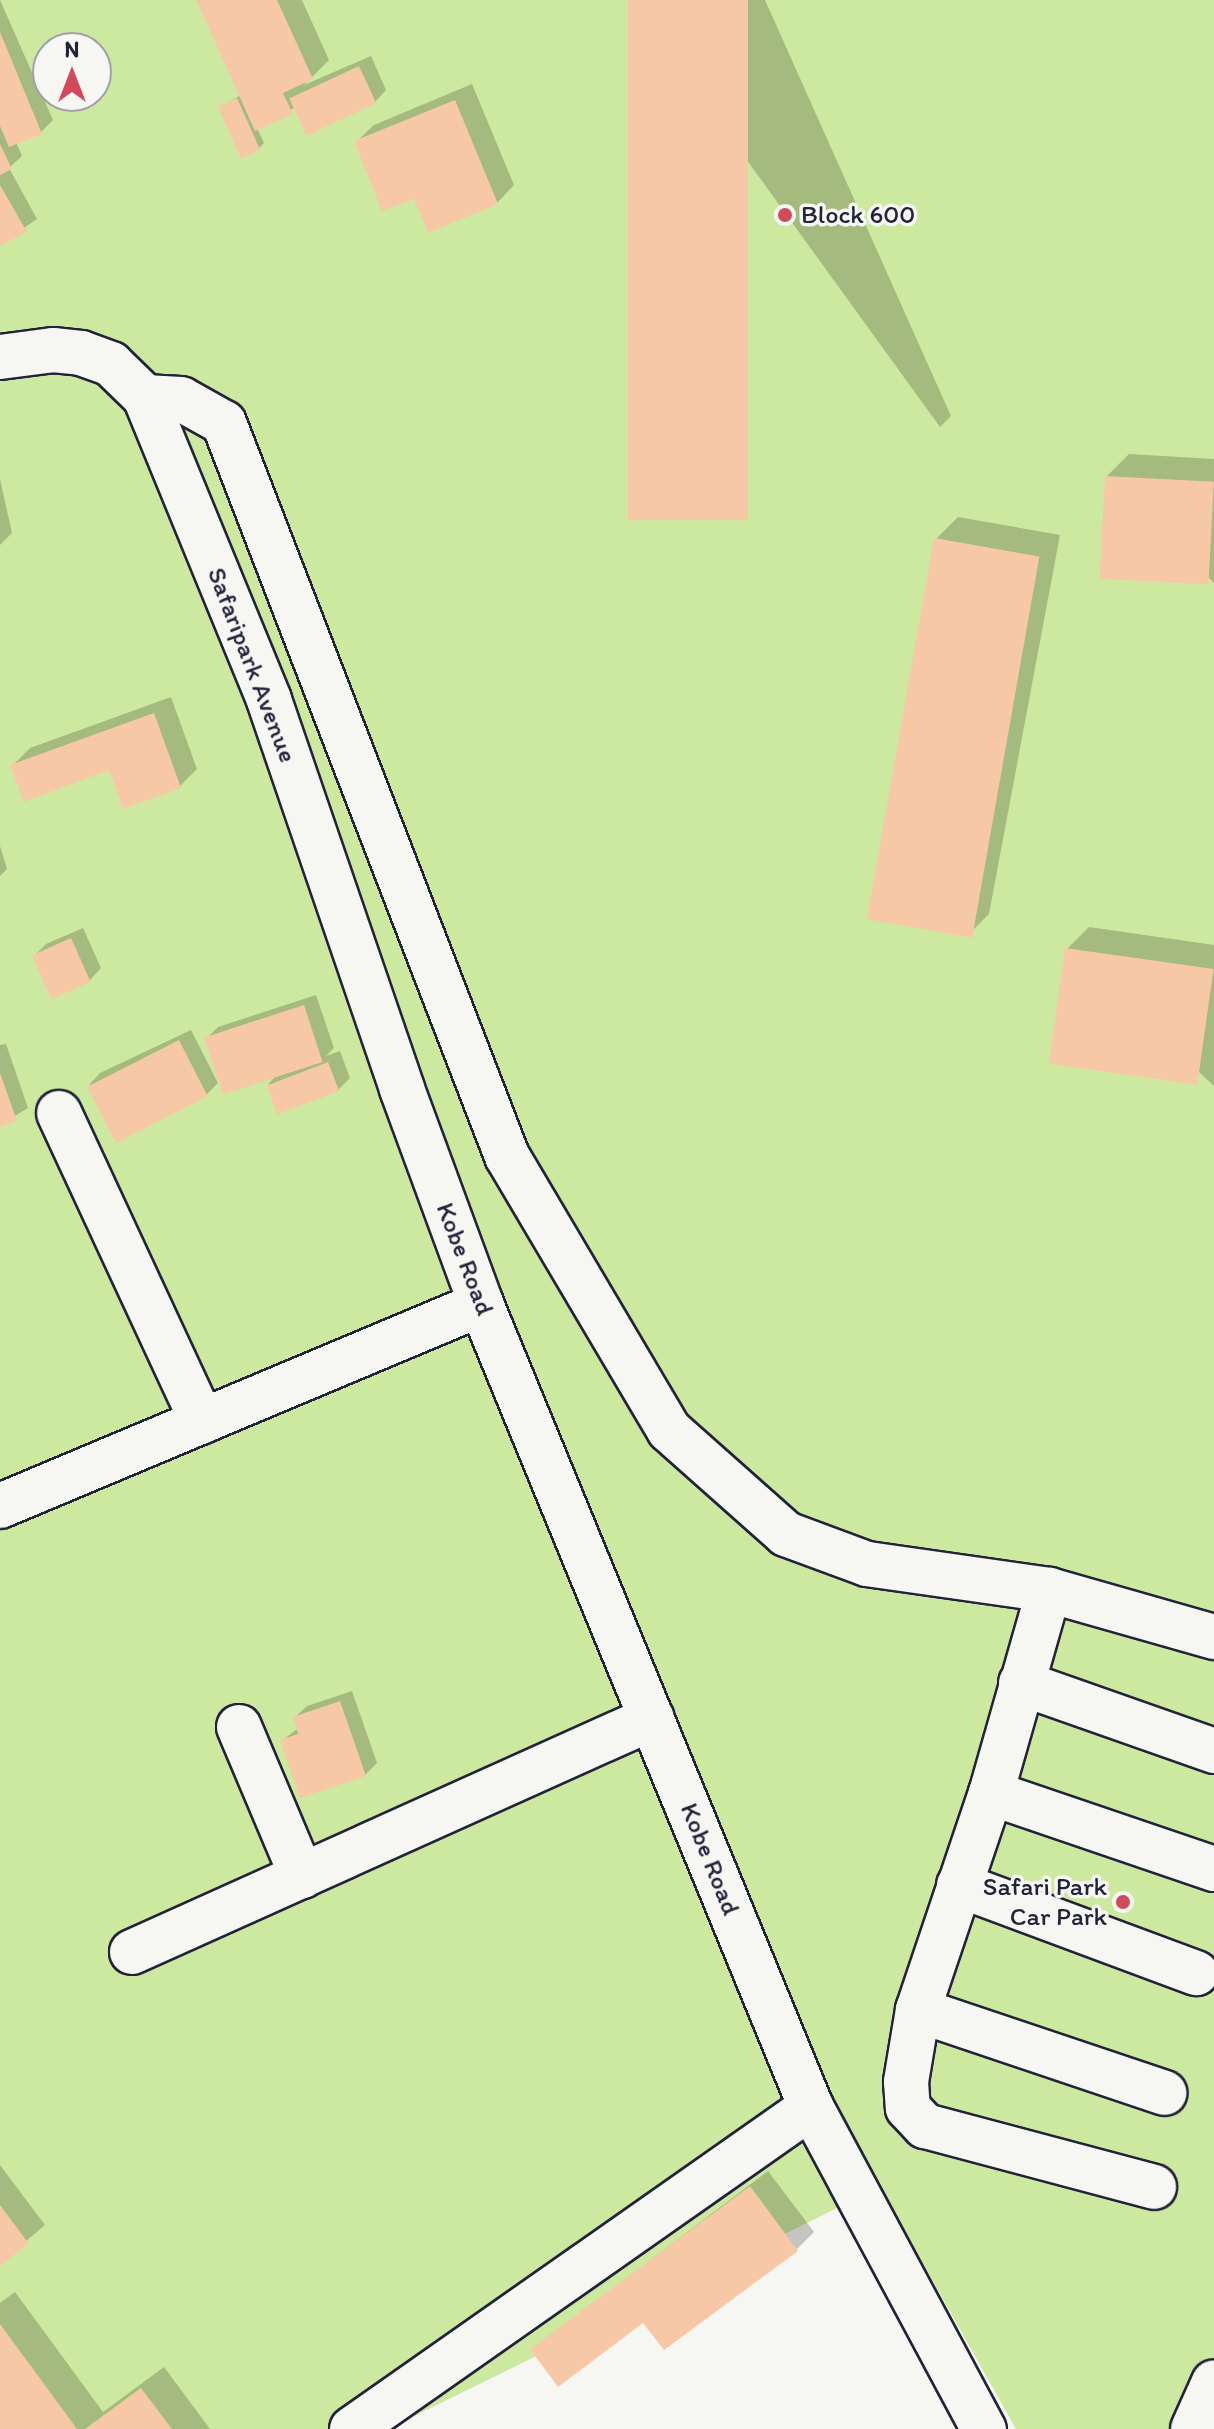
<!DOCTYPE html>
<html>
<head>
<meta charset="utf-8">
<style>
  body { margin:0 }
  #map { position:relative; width:1214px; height:2429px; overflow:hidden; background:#f6f6f2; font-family:Itim,sans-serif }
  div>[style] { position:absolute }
  .green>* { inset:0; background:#cde99f }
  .shadow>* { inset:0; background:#0003 }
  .building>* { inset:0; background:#f7c8a6; transform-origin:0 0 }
  .roads { filter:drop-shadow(2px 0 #22223b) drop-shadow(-2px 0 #22223b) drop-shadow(0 2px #22223b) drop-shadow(0 -2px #22223b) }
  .minor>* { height:44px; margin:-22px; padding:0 22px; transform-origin:22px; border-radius:22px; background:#f6f6f2 }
  .dots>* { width:22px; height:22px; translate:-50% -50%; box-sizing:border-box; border:4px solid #f6f6f2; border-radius:50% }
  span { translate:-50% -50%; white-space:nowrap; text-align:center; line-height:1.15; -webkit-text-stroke:7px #f6f6f2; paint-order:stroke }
  .poi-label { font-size:26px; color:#22223b }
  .left { translate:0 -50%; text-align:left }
  .right { translate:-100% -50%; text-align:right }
  .street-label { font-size:26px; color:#22223b }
  .north { position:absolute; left:32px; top:32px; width:80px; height:80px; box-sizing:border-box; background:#f6f6f2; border:2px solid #a1a1a9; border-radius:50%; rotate:0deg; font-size:22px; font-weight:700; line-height:32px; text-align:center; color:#22223b }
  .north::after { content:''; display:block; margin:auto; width:28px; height:36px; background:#d1495b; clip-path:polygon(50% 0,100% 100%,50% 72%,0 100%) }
</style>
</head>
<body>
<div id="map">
  <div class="green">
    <div style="clip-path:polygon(evenodd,0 0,1214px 0,1214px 2429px,1016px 2429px,880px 2187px,388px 2429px,0 2429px,0 0,48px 48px,96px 48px,96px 96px,48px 96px,48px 48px)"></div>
  </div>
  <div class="shadow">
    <div style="clip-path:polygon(0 0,53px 120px,41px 132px,16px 142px,22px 156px,9px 168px,37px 219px,0 244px)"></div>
    <div style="clip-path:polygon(198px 0,302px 0,329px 60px,304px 85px,371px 56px,386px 90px,375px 102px,296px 107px,257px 128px,264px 143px,259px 148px,220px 107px,241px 95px)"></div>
    <div style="clip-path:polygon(631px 0,765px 0,951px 416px,940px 427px)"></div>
    <div style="clip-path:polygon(472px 84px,514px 185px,497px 203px,356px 142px,374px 125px)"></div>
    <div style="clip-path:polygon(1129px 454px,1214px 459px,1214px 583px,1106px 477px)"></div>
    <div style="clip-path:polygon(0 479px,12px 533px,0 545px)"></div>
    <div style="clip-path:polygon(958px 517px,1060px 535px,989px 914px,967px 936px,936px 539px)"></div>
    <div style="clip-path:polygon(171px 697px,197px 769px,180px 786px,110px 768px,13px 765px,30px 748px)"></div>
    <div style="clip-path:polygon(0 846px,7px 869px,0 876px)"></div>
    <div style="clip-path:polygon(1089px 927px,1214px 945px,1214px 1086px,1067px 949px)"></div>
    <div style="clip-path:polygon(83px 928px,101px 968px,90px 980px,34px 956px,46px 944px)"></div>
    <div style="clip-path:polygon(316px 995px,334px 1048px,326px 1056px,340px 1051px,350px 1078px,338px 1090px,268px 1084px,277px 1075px,206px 1039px,218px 1027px)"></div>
    <div style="clip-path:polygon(191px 1030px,218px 1083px,206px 1095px,89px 1085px,100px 1073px)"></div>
    <div style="clip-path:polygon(6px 1044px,28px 1108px,0 1125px,0 1045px)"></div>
    <div style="clip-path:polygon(352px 1691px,377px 1763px,365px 1775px,282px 1741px,298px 1728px,295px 1717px,307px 1706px)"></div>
    <div style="clip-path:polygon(0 2165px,45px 2225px,0 2263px)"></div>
    <div style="clip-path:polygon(768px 2171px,814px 2232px,797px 2249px,665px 2347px,644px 2321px,532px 2350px)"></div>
    <div style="clip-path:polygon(15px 2292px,103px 2412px,164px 2367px,210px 2429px,0 2429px,0 2303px)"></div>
  </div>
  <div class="building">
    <div style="clip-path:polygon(196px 0,277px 0,313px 79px,283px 93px,293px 114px,255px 131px)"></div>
    <div style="left:628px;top:0;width:120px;height:520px"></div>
    <div style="clip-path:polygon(0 32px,42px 134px,9px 147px,0 126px)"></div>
    <div style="left:359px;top:66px;width:41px;height:77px;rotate:65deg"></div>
    <div style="left:237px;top:98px;width:57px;height:21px;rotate:66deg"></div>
    <div style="clip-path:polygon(455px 100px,498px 204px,428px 233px,414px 199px,382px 211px,354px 141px)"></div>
    <div style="clip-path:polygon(0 144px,12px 169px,0 175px)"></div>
    <div style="clip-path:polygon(0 185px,27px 232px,0 246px)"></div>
    <div style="left:1105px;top:476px;width:109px;height:103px;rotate:3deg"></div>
    <div style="left:934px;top:538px;width:107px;height:387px;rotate:10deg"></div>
    <div style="clip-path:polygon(154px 713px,181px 788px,123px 809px,109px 770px,24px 802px,10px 765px)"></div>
    <div style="left:71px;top:938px;width:48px;height:43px;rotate:66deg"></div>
    <div style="left:1065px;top:948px;width:150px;height:117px;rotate:8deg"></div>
    <div style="left:304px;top:1005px;width:60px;height:105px;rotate:72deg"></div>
    <div style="left:179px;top:1040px;width:63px;height:103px;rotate:63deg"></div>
    <div style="left:328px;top:1062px;width:31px;height:66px;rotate:69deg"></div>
    <div style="clip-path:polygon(0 1073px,17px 1121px,0 1127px)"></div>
    <div style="clip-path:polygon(340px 1701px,366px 1776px,300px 1798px,280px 1740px,298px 1734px,293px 1717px)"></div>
    <div style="clip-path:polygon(750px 2186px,798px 2251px,664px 2350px,643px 2323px,558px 2387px,530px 2349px)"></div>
    <div style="clip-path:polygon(0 2205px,29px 2244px,0 2265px)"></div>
    <div style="clip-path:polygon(0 2324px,77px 2429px,0 2429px)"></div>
    <div style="clip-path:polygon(141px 2388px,172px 2429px,85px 2429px)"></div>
  </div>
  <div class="roads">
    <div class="minor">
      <div style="left:0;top:357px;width:53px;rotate:-7.5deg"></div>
      <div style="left:53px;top:350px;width:28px;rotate:6deg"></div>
      <div style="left:81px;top:353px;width:32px;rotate:20deg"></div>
      <div style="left:111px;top:364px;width:47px;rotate:44.1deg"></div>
      <div style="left:145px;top:397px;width:327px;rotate:67.7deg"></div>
      <div style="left:269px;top:700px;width:411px;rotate:71.1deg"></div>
      <div style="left:402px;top:1089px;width:229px;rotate:69.8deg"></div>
      <div style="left:481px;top:1304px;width:868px;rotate:67.66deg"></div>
      <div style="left:811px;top:2107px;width:366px;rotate:61.8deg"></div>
      <div style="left:145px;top:397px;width:36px;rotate:3deg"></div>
      <div style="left:181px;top:399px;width:49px;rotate:29.2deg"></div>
      <div style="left:224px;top:423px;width:786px;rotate:68.89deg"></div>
      <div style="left:507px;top:1156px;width:318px;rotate:59.4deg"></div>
      <div style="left:669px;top:1430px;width:157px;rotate:41.6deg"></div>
      <div style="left:786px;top:1534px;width:86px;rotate:20.3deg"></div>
      <div style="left:867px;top:1564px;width:184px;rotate:8.1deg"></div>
      <div style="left:1049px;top:1590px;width:172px;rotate:15.9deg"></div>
      <div style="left:59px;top:1113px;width:340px;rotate:65.1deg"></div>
      <div style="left:0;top:1506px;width:522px;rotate:-22.78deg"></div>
      <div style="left:1049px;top:1590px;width:211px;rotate:105.9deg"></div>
      <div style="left:991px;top:1793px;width:229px;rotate:108.6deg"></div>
      <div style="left:918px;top:2010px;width:73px;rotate:99.5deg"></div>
      <div style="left:906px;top:2082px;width:26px;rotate:86deg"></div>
      <div style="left:908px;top:2108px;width:25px;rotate:47deg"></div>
      <div style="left:925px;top:2126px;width:237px;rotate:14.9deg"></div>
      <div style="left:1021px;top:1683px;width:205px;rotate:19.4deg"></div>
      <div style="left:239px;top:1727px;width:162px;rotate:67.1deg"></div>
      <div style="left:991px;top:1793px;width:236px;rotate:18.8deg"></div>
      <div style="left:959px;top:1885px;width:253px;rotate:20.4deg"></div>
      <div style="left:132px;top:1952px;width:570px;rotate:-24.23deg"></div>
      <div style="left:918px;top:2010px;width:260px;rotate:18.6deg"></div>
      <div style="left:352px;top:2429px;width:561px;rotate:-35.05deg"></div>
      <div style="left:1193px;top:2429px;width:51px;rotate:-65.9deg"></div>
    </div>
  </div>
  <div class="dots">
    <div style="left:785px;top:215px;background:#d1495b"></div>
    <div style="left:1123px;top:1902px;background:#d1495b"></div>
  </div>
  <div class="poi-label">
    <span class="left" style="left:801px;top:215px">Block 600</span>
    <span class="right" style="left:1107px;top:1902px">Safari Park<br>Car Park</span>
  </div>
  <div class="street-label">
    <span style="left:252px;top:665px;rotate:69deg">Safaripark Avenue</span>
    <span style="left:465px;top:1259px;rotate:69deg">Kobe Road</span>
    <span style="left:710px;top:1859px;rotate:68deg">Kobe Road</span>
  </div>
  <div class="north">N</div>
</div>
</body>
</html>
